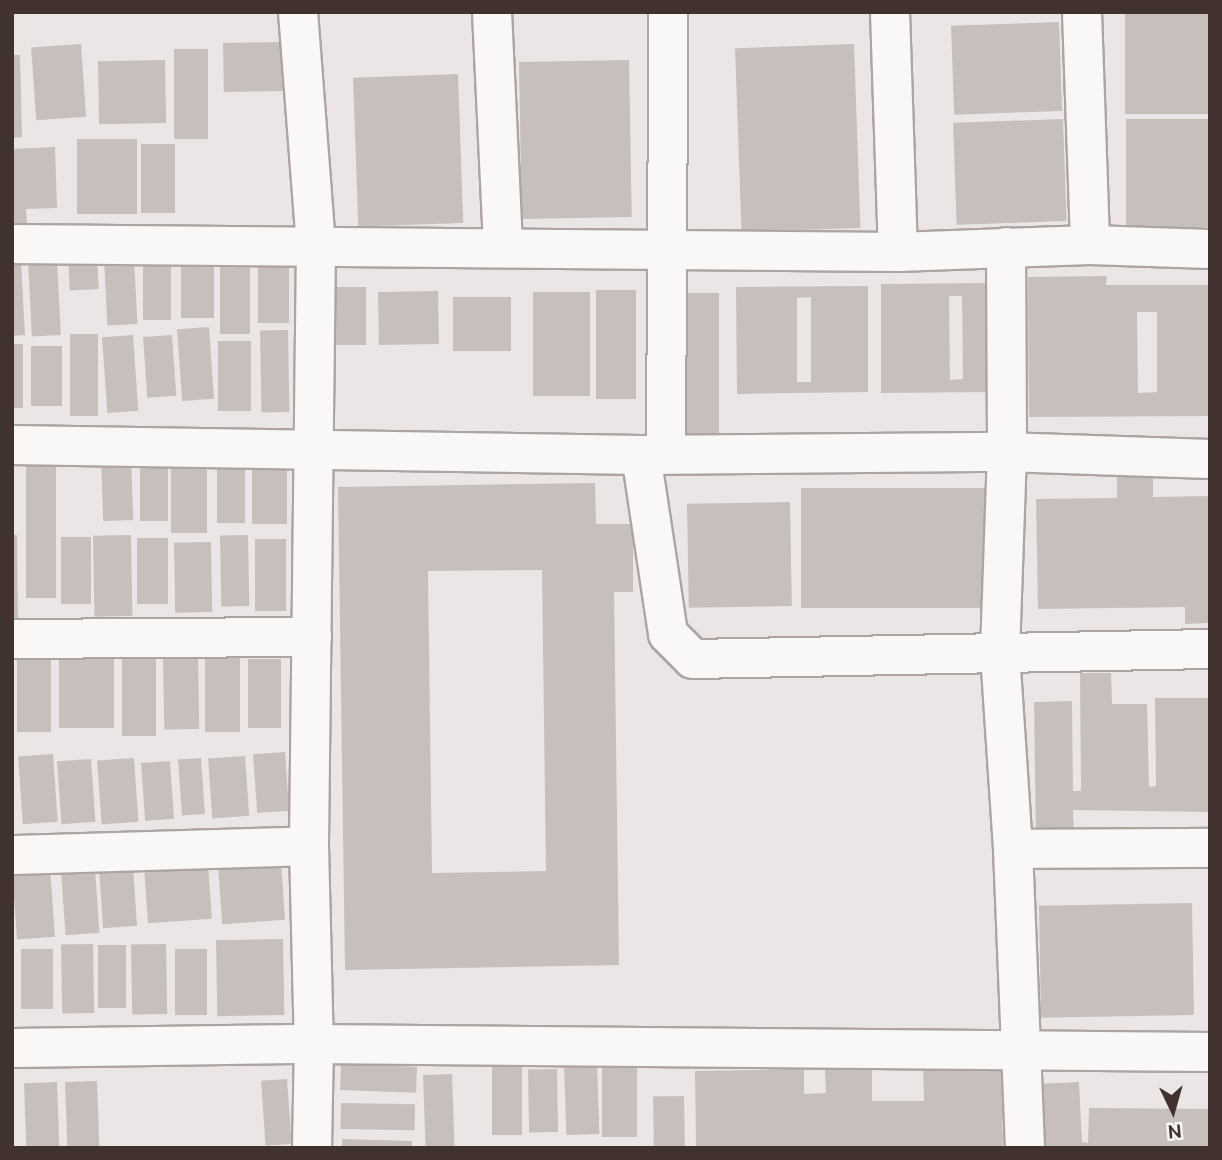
<!DOCTYPE html>
<html>
<head>
<meta charset="utf-8">
<style>
  body { margin:0 }
  #map { position:relative; width:1222px; height:1160px; overflow:hidden; background:#ebe6e5; font-family:Ubuntu,sans-serif }
  div>[style] { position:absolute }
  .building>* { inset:0; background:#c7bfbc; transform-origin:0 0 }
  .roads { filter:drop-shadow(2px 0 #aea5a3) drop-shadow(-2px 0 #aea5a3) drop-shadow(0 2px #aea5a3) drop-shadow(0 -2px #aea5a3) }
  .minor>* { height:38px; margin:-19px; padding:0 19px; transform-origin:19px; border-radius:19px; background:#f9f8f7 }
  span { translate:-50% -50%; white-space:nowrap; text-align:center; line-height:1.15; -webkit-text-stroke:5px #f8f5f4; paint-order:stroke }
  .frame { position:absolute; inset:0; border:14px solid #41322e; pointer-events:none }
  .north { position:absolute; left:1138px; top:1076px; width:70px; height:70px; -webkit-text-stroke:5px #f8f5f4; paint-order:stroke; rotate:175deg; font-size:19px; font-weight:700; line-height:28px; text-align:center; color:#41322e }
  .north::after { content:''; display:block; margin:auto; width:24px; height:32px; background:#41322e; clip-path:polygon(50% 0,100% 100%,50% 72%,0 100%) }
</style>
</head>
<body>
<div id="map">
  <div class="building">
    <div style="left:1125px;top:12px;width:85px;height:102px"></div>
    <div style="left:1059px;top:22px;width:89px;height:108px;rotate:88deg"></div>
    <div style="left:283px;top:42px;width:49px;height:60px;rotate:89deg"></div>
    <div style="left:81px;top:44px;width:73px;height:50px;rotate:86deg"></div>
    <div style="left:854px;top:44px;width:184px;height:119px;rotate:88deg"></div>
    <div style="left:174px;top:49px;width:34px;height:90px"></div>
    <div style="clip-path:polygon(12px 55px,20px 55px,22px 137px,12px 138px)"></div>
    <div style="left:165px;top:60px;width:63px;height:67px;rotate:89deg"></div>
    <div style="left:629px;top:60px;width:157px;height:110px;rotate:89deg"></div>
    <div style="left:458px;top:74px;width:149px;height:105px;rotate:88deg"></div>
    <div style="left:1063px;top:119px;width:102px;height:110px;rotate:88deg"></div>
    <div style="left:1210px;top:119px;width:108px;height:84px;rotate:90deg"></div>
    <div style="left:137px;top:139px;width:75px;height:60px;rotate:90deg"></div>
    <div style="left:141px;top:144px;width:34px;height:69px"></div>
    <div style="clip-path:polygon(55px 147px,57px 208px,26px 209px,27px 223px,12px 223px,12px 149px)"></div>
    <div style="left:97px;top:256px;width:33px;height:29px;rotate:87deg"></div>
    <div style="left:134px;top:258px;width:66px;height:30px;rotate:87deg"></div>
    <div style="left:258px;top:258px;width:31px;height:65px"></div>
    <div style="left:181px;top:260px;width:33px;height:58px"></div>
    <div style="clip-path:polygon(21px 261px,25px 335px,12px 336px,12px 262px)"></div>
    <div style="left:57px;top:261px;width:74px;height:29px;rotate:87deg"></div>
    <div style="left:143px;top:261px;width:28px;height:59px"></div>
    <div style="left:250px;top:263px;width:71px;height:30px;rotate:90deg"></div>
    <div style="clip-path:polygon(evenodd,1107px 276px,1106px 285px,1210px 285px,1210px 416px,1029px 417px,1028px 277px,1107px 276px,1137px 312px,1157px 312px,1157px 392px,1138px 393px,1137px 312px)"></div>
    <div style="clip-path:polygon(evenodd,987px 283px,988px 392px,881px 393px,881px 284px,987px 283px,949px 296px,962px 296px,963px 379px,950px 380px,949px 296px)"></div>
    <div style="clip-path:polygon(evenodd,868px 286px,868px 392px,737px 394px,736px 287px,868px 286px,811px 297px,811px 382px,797px 382px,797px 298px,811px 297px)"></div>
    <div style="left:335px;top:287px;width:31px;height:58px"></div>
    <div style="left:596px;top:290px;width:40px;height:109px"></div>
    <div style="left:438px;top:291px;width:53px;height:60px;rotate:89deg"></div>
    <div style="left:533px;top:292px;width:57px;height:104px"></div>
    <div style="left:672px;top:293px;width:47px;height:142px"></div>
    <div style="left:453px;top:297px;width:58px;height:54px"></div>
    <div style="left:209px;top:327px;width:72px;height:32px;rotate:86deg"></div>
    <div style="left:288px;top:330px;width:82px;height:28px;rotate:89deg"></div>
    <div style="left:70px;top:334px;width:28px;height:82px"></div>
    <div style="left:133px;top:335px;width:76px;height:31px;rotate:86deg"></div>
    <div style="left:172px;top:335px;width:61px;height:29px;rotate:86deg"></div>
    <div style="left:218px;top:341px;width:33px;height:70px"></div>
    <div style="left:12px;top:344px;width:11px;height:64px"></div>
    <div style="left:31px;top:346px;width:31px;height:60px"></div>
    <div style="left:131px;top:456px;width:64px;height:30px;rotate:88deg"></div>
    <div style="left:56px;top:462px;width:136px;height:30px;rotate:90deg"></div>
    <div style="left:252px;top:462px;width:35px;height:62px"></div>
    <div style="left:140px;top:463px;width:28px;height:58px"></div>
    <div style="left:171px;top:465px;width:36px;height:68px"></div>
    <div style="left:217px;top:466px;width:28px;height:57px"></div>
    <div style="clip-path:polygon(1117px 473px,1153px 473px,1153px 497px,1210px 496px,1210px 623px,1185px 624px,1185px 607px,1038px 609px,1036px 499px,1117px 498px)"></div>
    <div style="clip-path:polygon(evenodd,595px 483px,596px 524px,633px 524px,633px 592px,614px 592px,619px 965px,345px 970px,338px 487px,595px 483px,542px 570px,546px 871px,432px 873px,428px 571px,542px 570px)"></div>
    <div style="left:985px;top:488px;width:120px;height:184px;rotate:90deg"></div>
    <div style="left:790px;top:502px;width:104px;height:103px;rotate:89deg"></div>
    <div style="clip-path:polygon(12px 535px,17px 535px,18px 620px,12px 620px)"></div>
    <div style="left:131px;top:535px;width:81px;height:38px;rotate:89deg"></div>
    <div style="left:248px;top:535px;width:71px;height:28px;rotate:89deg"></div>
    <div style="left:61px;top:537px;width:30px;height:67px"></div>
    <div style="left:137px;top:538px;width:31px;height:66px"></div>
    <div style="left:255px;top:539px;width:31px;height:72px"></div>
    <div style="left:211px;top:542px;width:70px;height:37px;rotate:89deg"></div>
    <div style="left:156px;top:656px;width:80px;height:34px;rotate:90deg"></div>
    <div style="left:198px;top:656px;width:73px;height:35px;rotate:89deg"></div>
    <div style="left:59px;top:657px;width:55px;height:71px"></div>
    <div style="left:240px;top:658px;width:74px;height:35px;rotate:90deg"></div>
    <div style="left:17px;top:659px;width:34px;height:73px"></div>
    <div style="left:281px;top:659px;width:69px;height:33px;rotate:90deg"></div>
    <div style="clip-path:polygon(1080px 673px,1111px 673px,1112px 704px,1147px 704px,1149px 787px,1156px 786px,1155px 698px,1210px 698px,1210px 812px,1073px 810px,1074px 839px,1036px 839px,1034px 702px,1072px 701px,1073px 791px,1081px 791px)"></div>
    <div style="left:285px;top:752px;width:59px;height:32px;rotate:86deg"></div>
    <div style="left:53px;top:754px;width:68px;height:35px;rotate:86deg"></div>
    <div style="left:245px;top:756px;width:60px;height:37px;rotate:86deg"></div>
    <div style="left:134px;top:758px;width:64px;height:37px;rotate:86deg"></div>
    <div style="left:201px;top:758px;width:56px;height:23px;rotate:86deg"></div>
    <div style="left:91px;top:759px;width:63px;height:34px;rotate:86deg"></div>
    <div style="left:170px;top:761px;width:58px;height:29px;rotate:86deg"></div>
    <div style="left:281px;top:862px;width:58px;height:63px;rotate:86deg"></div>
    <div style="left:208px;top:864px;width:55px;height:64px;rotate:86deg"></div>
    <div style="left:50px;top:867px;width:70px;height:38px;rotate:86deg"></div>
    <div style="left:133px;top:868px;width:58px;height:34px;rotate:86deg"></div>
    <div style="left:95px;top:869px;width:64px;height:34px;rotate:86deg"></div>
    <div style="left:1192px;top:903px;width:112px;height:153px;rotate:89deg"></div>
    <div style="left:283px;top:939px;width:76px;height:67px;rotate:89deg"></div>
    <div style="left:93px;top:944px;width:69px;height:32px;rotate:89deg"></div>
    <div style="left:166px;top:944px;width:70px;height:35px;rotate:89deg"></div>
    <div style="left:98px;top:945px;width:28px;height:63px"></div>
    <div style="left:21px;top:949px;width:32px;height:60px"></div>
    <div style="left:175px;top:949px;width:32px;height:66px"></div>
    <div style="clip-path:polygon(1001px 1063px,1003px 1148px,696px 1148px,695px 1071px,804px 1069px,804px 1094px,826px 1093px,825px 1068px,872px 1066px,872px 1101px,924px 1101px,923px 1065px)"></div>
    <div style="left:341px;top:1064px;width:76px;height:26px;rotate:2deg"></div>
    <div style="left:492px;top:1065px;width:30px;height:70px"></div>
    <div style="left:597px;top:1065px;width:69px;height:33px;rotate:88deg"></div>
    <div style="left:602px;top:1065px;width:35px;height:72px"></div>
    <div style="left:557px;top:1069px;width:63px;height:29px;rotate:89deg"></div>
    <div style="left:452px;top:1074px;width:74px;height:29px;rotate:88deg"></div>
    <div style="left:287px;top:1079px;width:65px;height:26px;rotate:86deg"></div>
    <div style="left:97px;top:1081px;width:67px;height:32px;rotate:88deg"></div>
    <div style="left:57px;top:1082px;width:66px;height:33px;rotate:88deg"></div>
    <div style="clip-path:polygon(1079px 1082px,1082px 1142px,1088px 1143px,1089px 1108px,1210px 1109px,1210px 1148px,1040px 1148px,1037px 1084px)"></div>
    <div style="left:684px;top:1096px;width:52px;height:31px;rotate:89deg"></div>
    <div style="left:341px;top:1103px;width:74px;height:26px;rotate:1deg"></div>
    <div style="clip-path:polygon(342px 1139px,412px 1141px,412px 1148px,342px 1148px)"></div>
  </div>
  <div class="roads">
    <div class="minor">
      <div style="left:298px;top:12px;width:234px;rotate:85.6deg"></div>
      <div style="left:316px;top:245px;width:601px;rotate:90.67deg"></div>
      <div style="left:309px;top:846px;width:198px;rotate:88.6deg"></div>
      <div style="left:314px;top:1044px;width:104px;rotate:91.1deg"></div>
      <div style="left:492px;top:12px;width:236px;rotate:87.3deg"></div>
      <div style="left:890px;top:12px;width:240px;rotate:88.1deg"></div>
      <div style="left:1082px;top:12px;width:233px;rotate:88deg"></div>
      <div style="left:12px;top:244px;width:886px;rotate:0.52deg"></div>
      <div style="left:898px;top:252px;width:192px;rotate:-2.1deg"></div>
      <div style="left:1090px;top:245px;width:120px;rotate:1.9deg"></div>
      <div style="left:1006px;top:247px;width:205px;rotate:89.7deg"></div>
      <div style="left:1007px;top:452px;width:201px;rotate:92deg"></div>
      <div style="left:1000px;top:653px;width:196px;rotate:86.2deg"></div>
      <div style="left:1013px;top:849px;width:299px;rotate:87.7deg"></div>
      <div style="left:12px;top:445px;width:629px;rotate:0.91deg"></div>
      <div style="left:641px;top:455px;width:366px;rotate:-0.5deg"></div>
      <div style="left:1007px;top:452px;width:203px;rotate:2deg"></div>
      <div style="left:666px;top:454px;width:442px;rotate:-89.7deg"></div>
      <div style="left:641px;top:455px;width:181px;rotate:81.4deg"></div>
      <div style="left:668px;top:634px;width:35px;rotate:45deg"></div>
      <div style="left:693px;top:659px;width:517px;rotate:-1.11deg"></div>
      <div style="left:12px;top:639px;width:300px;rotate:-0.4deg"></div>
      <div style="left:1013px;top:849px;width:197px;rotate:-0.3deg"></div>
      <div style="left:12px;top:855px;width:297px;rotate:-1.7deg"></div>
      <div style="left:12px;top:1048px;width:302px;rotate:-0.8deg"></div>
      <div style="left:314px;top:1044px;width:896px;rotate:0.51deg"></div>
    </div>
  </div>
  <div class="frame"></div>
  <div class="north">N</div>
</div>
</body>
</html>
